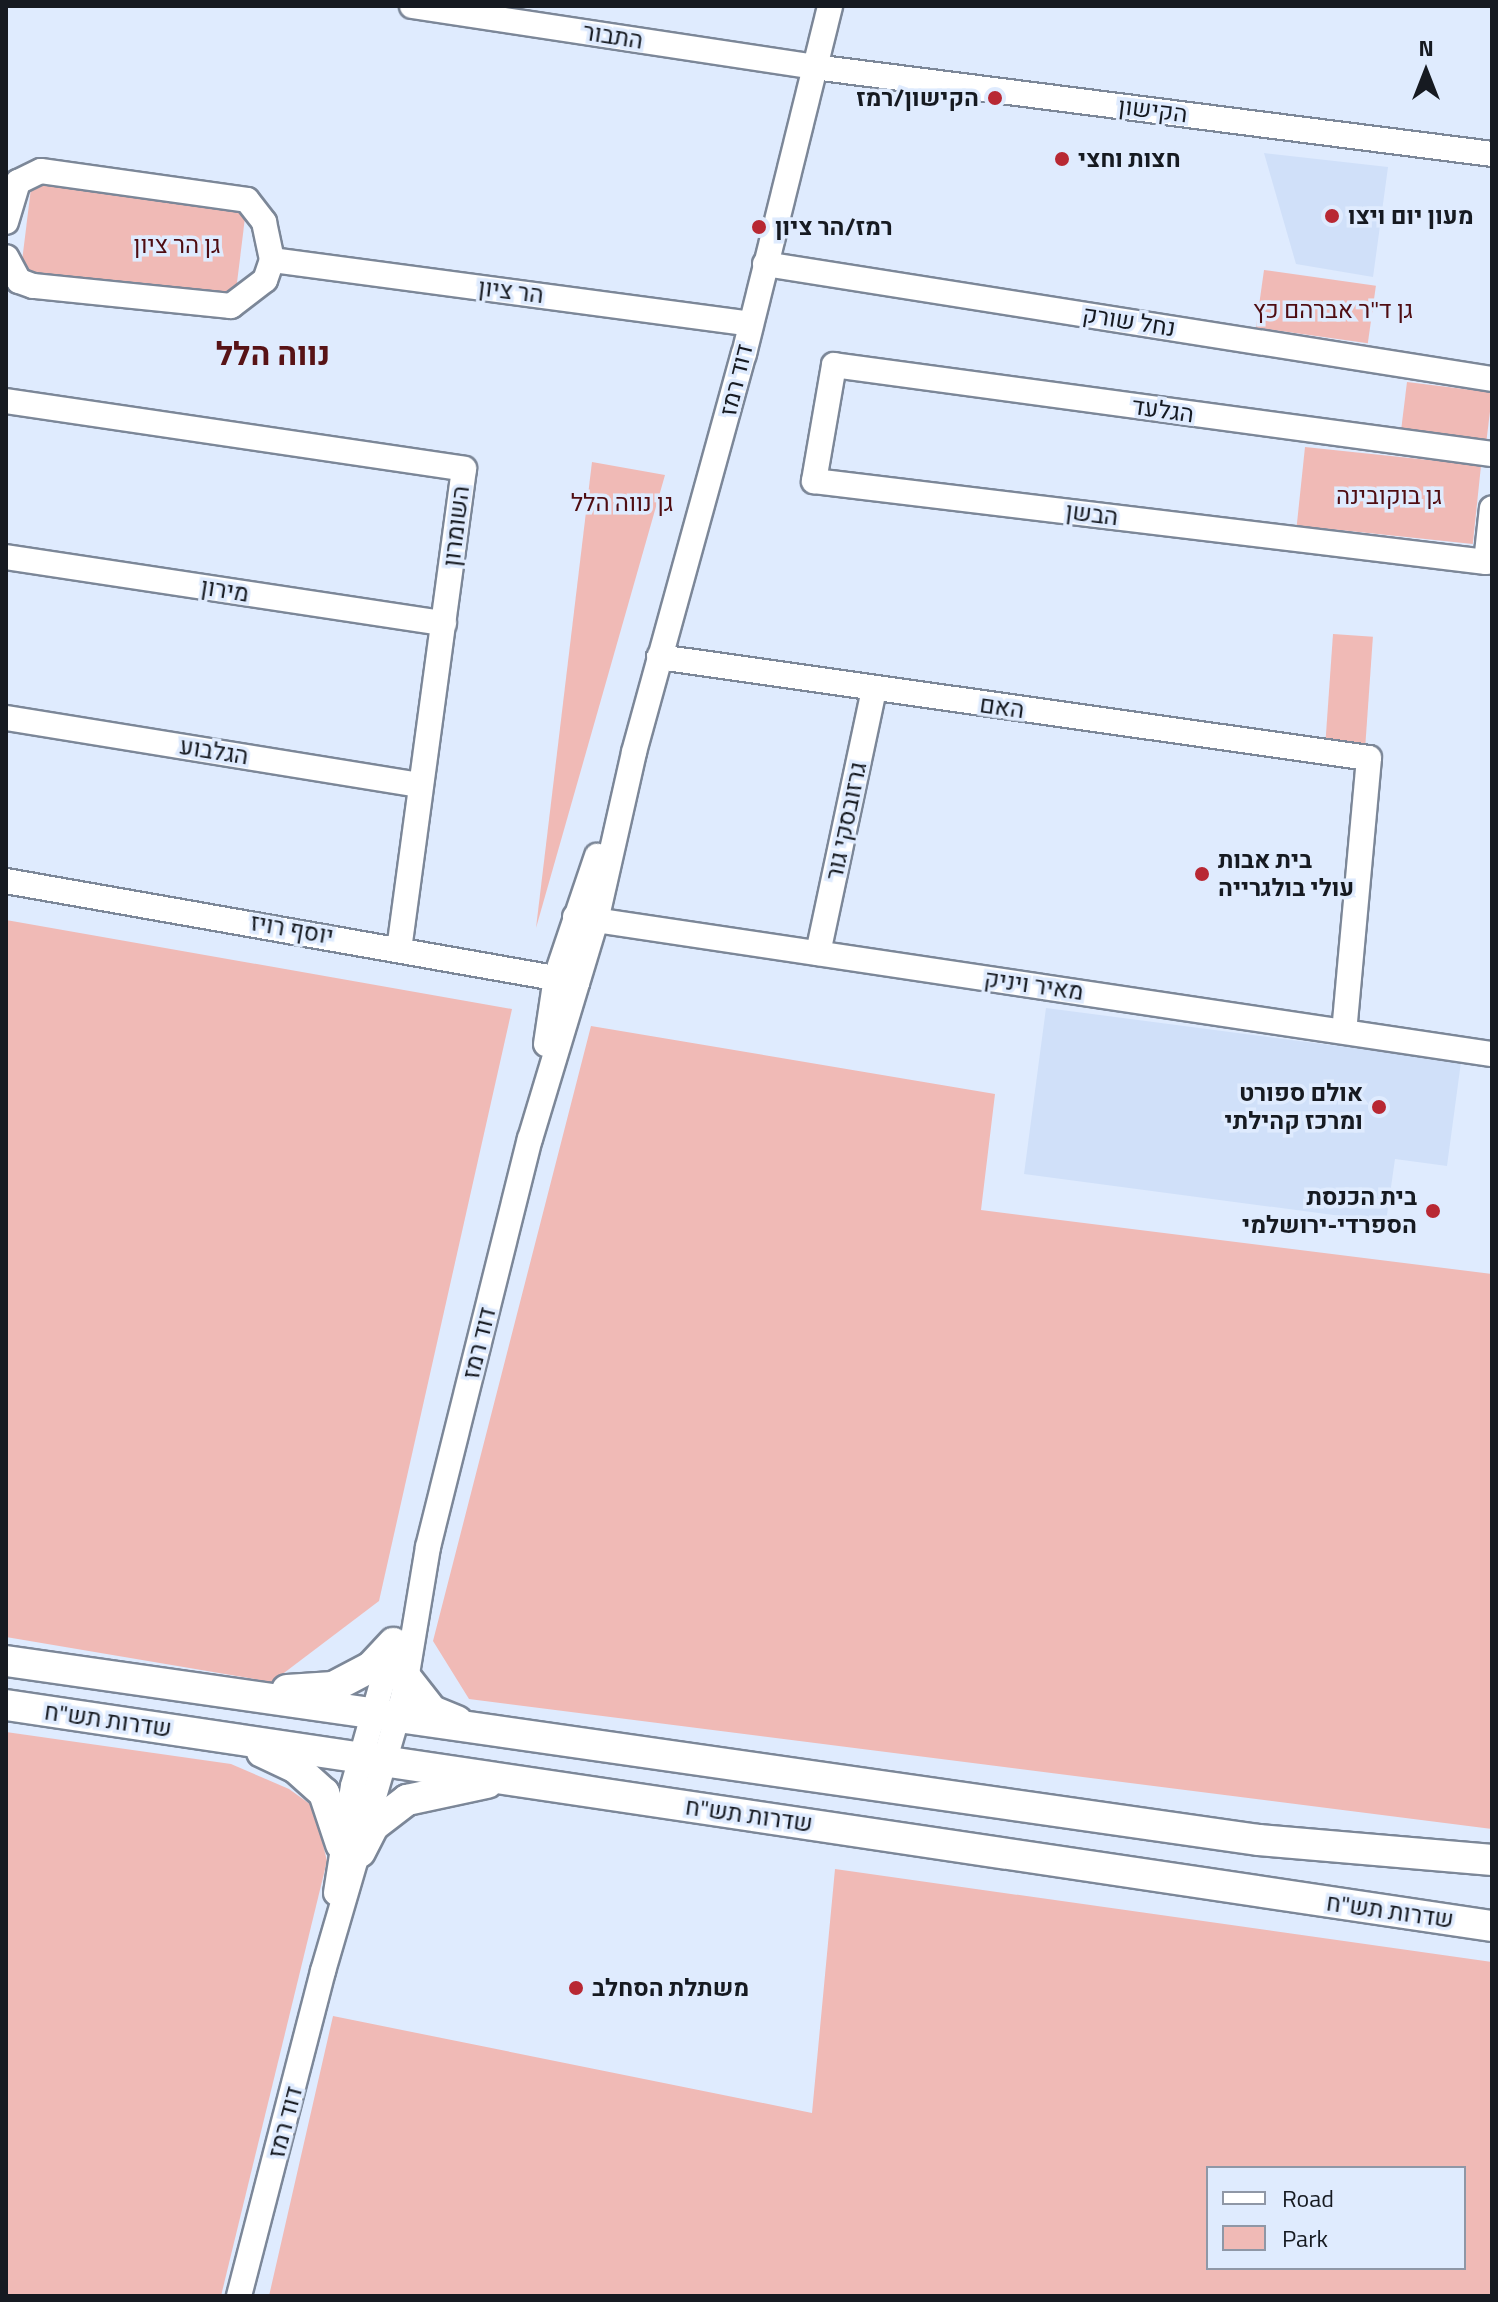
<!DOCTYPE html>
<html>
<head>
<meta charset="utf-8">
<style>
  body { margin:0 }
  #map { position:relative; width:1498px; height:2302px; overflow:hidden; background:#dfebfe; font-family:"Titillium Web",Heebo,sans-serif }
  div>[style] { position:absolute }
  .built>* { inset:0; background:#d0e0f9 }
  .green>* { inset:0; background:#f0bab6; transform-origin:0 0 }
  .roads { filter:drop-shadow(2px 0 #7c8798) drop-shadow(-2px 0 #7c8798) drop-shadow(0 2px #7c8798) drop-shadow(0 -2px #7c8798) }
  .minor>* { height:24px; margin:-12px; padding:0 12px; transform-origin:12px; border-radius:12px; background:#fff }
  .major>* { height:30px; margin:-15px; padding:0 15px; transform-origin:15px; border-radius:15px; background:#fff }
  .dots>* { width:22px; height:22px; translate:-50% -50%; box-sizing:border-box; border:4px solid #dfebfe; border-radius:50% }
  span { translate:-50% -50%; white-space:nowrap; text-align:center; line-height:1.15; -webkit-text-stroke:7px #dfebfe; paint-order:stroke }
  .street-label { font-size:24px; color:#161a21 }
  .poi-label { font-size:24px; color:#161a21; font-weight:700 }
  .right { translate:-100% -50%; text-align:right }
  .left { translate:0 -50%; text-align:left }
  .park-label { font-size:24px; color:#4f0d12 }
  .district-label { font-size:32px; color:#581316; font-weight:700 }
  .frame { position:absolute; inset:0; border:8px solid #161a21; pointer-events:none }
  .legend { position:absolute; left:1206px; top:2166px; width:260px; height:104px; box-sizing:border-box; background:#dfebfe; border:2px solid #8f97a6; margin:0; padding:10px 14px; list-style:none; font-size:24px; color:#161a21 }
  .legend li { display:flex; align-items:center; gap:16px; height:40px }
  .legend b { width:40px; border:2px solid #8f97a6 }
  .north { position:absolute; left:1386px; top:32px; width:80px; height:80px; -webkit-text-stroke:6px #dfebfe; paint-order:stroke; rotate:0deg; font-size:22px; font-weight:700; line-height:32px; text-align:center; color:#161a21 }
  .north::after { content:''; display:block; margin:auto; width:28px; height:36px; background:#161a21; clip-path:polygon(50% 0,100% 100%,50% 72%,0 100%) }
</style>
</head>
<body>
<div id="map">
  <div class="built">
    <div style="clip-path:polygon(1264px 153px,1388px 167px,1373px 277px,1296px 264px)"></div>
    <div style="clip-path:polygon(1046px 1008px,1461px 1062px,1447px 1166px,1395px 1159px,1386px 1222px,1024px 1174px)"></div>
  </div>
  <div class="green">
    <div style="left:32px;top:180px;width:216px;height:94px;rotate:7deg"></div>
    <div style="left:1264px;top:270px;width:113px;height:58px;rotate:8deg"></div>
    <div style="left:1407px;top:382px;width:86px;height:48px;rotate:7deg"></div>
    <div style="left:1305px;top:447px;width:177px;height:79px;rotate:6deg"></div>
    <div style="clip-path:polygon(592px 462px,665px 475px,536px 928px)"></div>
    <div style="left:1333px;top:634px;width:40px;height:109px;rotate:4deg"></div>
    <div style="clip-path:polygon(6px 920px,512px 1009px,379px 1601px,272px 1682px,6px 1637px)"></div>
    <div style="clip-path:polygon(591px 1026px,995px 1094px,981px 1210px,1492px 1274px,1492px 1829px,469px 1699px,433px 1641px)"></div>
    <div style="clip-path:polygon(6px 1732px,231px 1764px,289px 1789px,314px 1807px,327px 1861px,221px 2296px,6px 2296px)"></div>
    <div style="clip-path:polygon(evenodd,835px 1869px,1492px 1962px,1492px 2296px,269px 2296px,333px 2016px,812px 2113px,835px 1869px,1464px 2168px,1464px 2268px,1208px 2268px,1208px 2168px,1464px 2168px)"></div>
  </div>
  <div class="roads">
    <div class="minor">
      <div style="left:412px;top:6px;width:407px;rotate:8.6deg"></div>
      <div style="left:814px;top:67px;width:684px;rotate:7.31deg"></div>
      <div style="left:6px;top:222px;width:42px;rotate:-73.3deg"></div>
      <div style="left:18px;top:182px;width:25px;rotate:-26deg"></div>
      <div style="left:41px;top:171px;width:208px;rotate:8deg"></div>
      <div style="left:247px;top:200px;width:28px;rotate:52deg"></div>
      <div style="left:264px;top:222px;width:39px;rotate:78deg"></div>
      <div style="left:272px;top:260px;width:21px;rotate:109deg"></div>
      <div style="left:265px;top:280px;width:43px;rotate:142.6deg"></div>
      <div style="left:231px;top:306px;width:199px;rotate:-174.2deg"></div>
      <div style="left:33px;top:286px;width:15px;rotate:-160deg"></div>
      <div style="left:19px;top:281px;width:27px;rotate:-118deg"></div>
      <div style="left:272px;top:260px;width:481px;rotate:7.6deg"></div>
      <div style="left:765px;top:264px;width:736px;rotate:8.99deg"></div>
      <div style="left:6px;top:401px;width:463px;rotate:8.4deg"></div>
      <div style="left:464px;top:469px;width:482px;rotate:97.7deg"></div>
      <div style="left:1492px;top:454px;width:664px;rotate:-172.3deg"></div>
      <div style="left:834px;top:365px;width:118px;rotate:99.8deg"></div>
      <div style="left:814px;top:481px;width:677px;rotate:6.87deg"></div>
      <div style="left:1486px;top:562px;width:54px;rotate:-83.7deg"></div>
      <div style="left:6px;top:557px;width:443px;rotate:8.6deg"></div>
      <div style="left:659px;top:657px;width:717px;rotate:8.1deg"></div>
      <div style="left:1369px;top:758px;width:274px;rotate:95.2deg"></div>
      <div style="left:6px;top:718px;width:420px;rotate:9.2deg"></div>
      <div style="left:6px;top:881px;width:580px;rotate:10.03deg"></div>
      <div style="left:575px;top:917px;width:927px;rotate:8.5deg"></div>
      <div style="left:818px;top:953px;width:270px;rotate:-78deg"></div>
      <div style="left:546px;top:1044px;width:68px;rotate:-81.5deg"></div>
      <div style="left:556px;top:977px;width:128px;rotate:-71.3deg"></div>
      <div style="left:336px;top:1893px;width:108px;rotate:-81deg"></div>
      <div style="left:353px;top:1786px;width:147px;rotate:-74.2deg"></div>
      <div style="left:239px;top:2296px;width:336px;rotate:-75.5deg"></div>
      <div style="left:323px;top:1971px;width:284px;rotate:-73.7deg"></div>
      <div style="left:403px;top:1698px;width:153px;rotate:-80.6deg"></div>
      <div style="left:428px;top:1547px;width:421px;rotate:-76deg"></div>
      <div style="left:530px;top:1139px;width:228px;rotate:-73.2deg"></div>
      <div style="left:596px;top:921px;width:173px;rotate:-77.3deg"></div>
      <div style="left:634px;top:752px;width:413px;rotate:-74.6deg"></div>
      <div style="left:744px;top:354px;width:358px;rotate:-76.1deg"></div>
    </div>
    <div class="major">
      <div style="left:6px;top:1661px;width:1266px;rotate:8.13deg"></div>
      <div style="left:1259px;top:1840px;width:234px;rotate:4.9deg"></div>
      <div style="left:407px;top:1679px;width:41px;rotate:52deg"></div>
      <div style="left:432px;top:1711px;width:27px;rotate:22deg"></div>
      <div style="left:287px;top:1690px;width:46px;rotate:-3.7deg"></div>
      <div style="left:333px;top:1687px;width:43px;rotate:-27.8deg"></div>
      <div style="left:371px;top:1667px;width:33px;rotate:-47deg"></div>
      <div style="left:6px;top:1705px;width:1502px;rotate:8.46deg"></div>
      <div style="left:262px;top:1752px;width:38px;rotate:25deg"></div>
      <div style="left:296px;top:1768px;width:38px;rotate:42deg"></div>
      <div style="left:324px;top:1793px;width:54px;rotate:71.6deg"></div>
      <div style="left:360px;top:1852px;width:29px;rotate:-63deg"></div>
      <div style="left:373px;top:1826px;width:43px;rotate:-37.4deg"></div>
      <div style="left:407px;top:1800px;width:82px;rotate:-12deg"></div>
    </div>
  </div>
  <div class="dots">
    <div style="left:995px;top:98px;background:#b82833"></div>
    <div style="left:1062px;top:159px;background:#b82833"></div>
    <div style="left:1332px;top:216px;background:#b82833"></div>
    <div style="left:759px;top:227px;background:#b82833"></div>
    <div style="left:1202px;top:874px;background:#b82833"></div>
    <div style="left:1379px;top:1107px;background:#b82833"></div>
    <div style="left:1433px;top:1211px;background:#b82833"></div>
    <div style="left:576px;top:1988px;background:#b82833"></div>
  </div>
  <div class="street-label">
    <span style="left:613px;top:36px;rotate:9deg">התבור</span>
    <span style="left:1153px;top:110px;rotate:7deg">הקישון</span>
    <span style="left:511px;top:291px;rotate:7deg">הר ציון</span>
    <span style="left:1129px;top:321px;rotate:9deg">נחל שורק</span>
    <span style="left:736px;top:380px;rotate:-76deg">דוד רמז</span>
    <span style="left:1163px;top:410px;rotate:8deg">הגלעד</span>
    <span style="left:1092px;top:514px;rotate:7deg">הבשן</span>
    <span style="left:456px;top:526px;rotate:-83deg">השומרון</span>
    <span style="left:225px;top:590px;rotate:9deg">מירון</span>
    <span style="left:1002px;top:707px;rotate:8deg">האם</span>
    <span style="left:214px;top:751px;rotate:9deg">הגלבוע</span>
    <span style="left:846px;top:821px;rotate:-78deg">גרזובסקי גור</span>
    <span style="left:292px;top:929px;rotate:10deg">יוסף רויז</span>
    <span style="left:1034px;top:985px;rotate:8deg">מאיר ויניק</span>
    <span style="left:479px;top:1343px;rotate:-76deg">דוד רמז</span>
    <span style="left:108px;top:1720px;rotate:8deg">שדרות תש"ח</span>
    <span style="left:749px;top:1815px;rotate:8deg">שדרות תש"ח</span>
    <span style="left:1390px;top:1911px;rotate:8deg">שדרות תש"ח</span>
    <span style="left:285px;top:2122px;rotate:-75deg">דוד רמז</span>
  </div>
  <div class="poi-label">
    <span class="right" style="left:979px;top:98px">הקישון/רמז</span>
    <span class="left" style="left:1078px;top:159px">חצות וחצי</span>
    <span class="left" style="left:1348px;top:216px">מעון יום ויצו</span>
    <span class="left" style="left:775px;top:227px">רמז/הר ציון</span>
    <span class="left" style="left:1218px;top:874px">בית אבות<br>עולי בולגרייה</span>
    <span class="right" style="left:1363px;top:1107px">אולם ספורט<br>ומרכז קהילתי</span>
    <span class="right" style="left:1417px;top:1211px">בית הכנסת<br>הספרדי-ירושלמי</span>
    <span class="left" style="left:592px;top:1988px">משתלת הסחלב</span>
  </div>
  <div class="park-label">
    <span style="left:177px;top:245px">גן הר ציון</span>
    <span style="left:1333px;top:310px">גן ד"ר אברהם כץ</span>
    <span style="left:1389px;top:496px">גן בוקובינה</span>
    <span style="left:622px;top:503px">גן נווה הלל</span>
  </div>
  <div class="district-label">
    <span style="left:273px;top:353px">נווה הלל</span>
  </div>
  <div class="frame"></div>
  <ul class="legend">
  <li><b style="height:10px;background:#fff"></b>Road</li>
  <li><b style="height:22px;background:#f0bab6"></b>Park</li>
  </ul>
  <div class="north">N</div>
</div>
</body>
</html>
